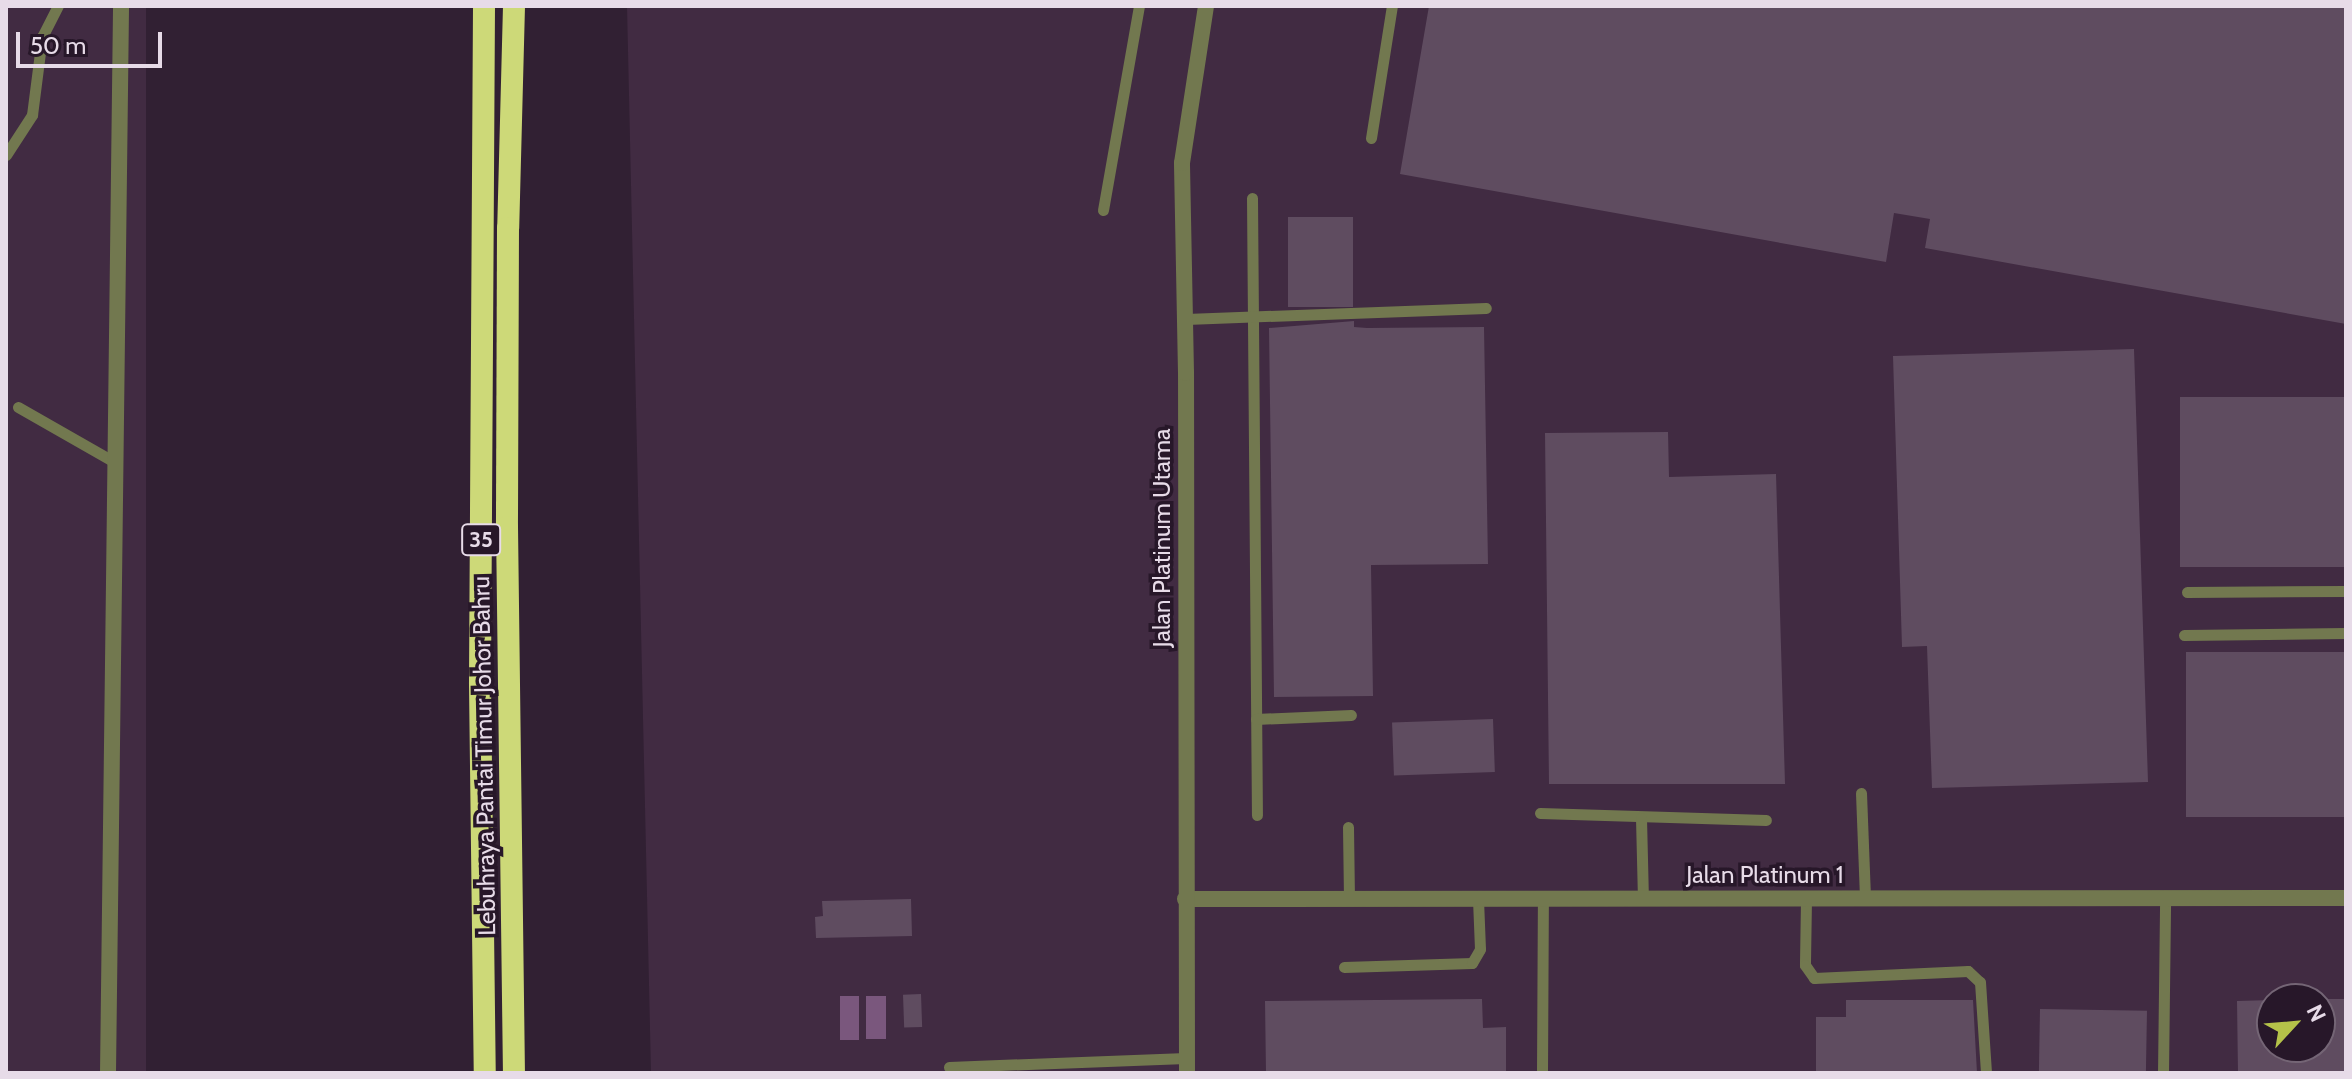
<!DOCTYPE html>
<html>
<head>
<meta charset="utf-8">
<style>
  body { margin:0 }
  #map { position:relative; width:2352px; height:1079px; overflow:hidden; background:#312033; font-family:Cabin,sans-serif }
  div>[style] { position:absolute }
  .built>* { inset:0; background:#412b42; transform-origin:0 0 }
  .water>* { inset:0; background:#7a577d; transform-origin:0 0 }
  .building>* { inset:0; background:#5f4c60; transform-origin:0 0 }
  .service>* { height:11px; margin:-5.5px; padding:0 5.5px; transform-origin:5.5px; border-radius:5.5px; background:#72784f }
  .minor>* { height:16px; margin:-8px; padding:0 8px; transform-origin:8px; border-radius:8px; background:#72784f }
  .trunk>* { height:22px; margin:-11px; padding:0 11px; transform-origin:11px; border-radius:11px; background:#cdd978 }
  span { translate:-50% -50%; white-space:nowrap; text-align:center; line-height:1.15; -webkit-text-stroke:7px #271729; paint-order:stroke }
  .shield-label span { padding:2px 6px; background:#271729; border:2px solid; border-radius:6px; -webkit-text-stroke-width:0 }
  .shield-label { font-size:22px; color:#e7dbe8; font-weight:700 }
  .street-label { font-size:24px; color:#e7dbe8 }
  .frame { position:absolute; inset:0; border:8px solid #e7dbe8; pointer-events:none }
  .north { position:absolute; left:2256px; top:983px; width:80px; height:80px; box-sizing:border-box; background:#271729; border:2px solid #746575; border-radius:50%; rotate:64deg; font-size:22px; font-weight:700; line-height:32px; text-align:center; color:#e7dbe8 }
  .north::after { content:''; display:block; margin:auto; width:28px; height:36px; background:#b5c249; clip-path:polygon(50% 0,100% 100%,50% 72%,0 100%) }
  .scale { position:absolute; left:16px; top:32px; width:146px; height:36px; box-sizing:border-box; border:4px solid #e7dbe8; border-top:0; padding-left:10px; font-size:24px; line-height:28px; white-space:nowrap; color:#e7dbe8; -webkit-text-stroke:6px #271729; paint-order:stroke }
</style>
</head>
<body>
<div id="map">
  <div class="built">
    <div style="left:6px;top:6px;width:140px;height:1067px"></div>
    <div style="clip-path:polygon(evenodd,627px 6px,2346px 6px,2346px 1073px,651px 1073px,627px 6px,2272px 999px,2320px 999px,2320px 1047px,2272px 1047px,2272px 999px)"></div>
  </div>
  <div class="water">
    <div style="left:840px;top:996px;width:19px;height:44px"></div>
    <div style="left:866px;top:996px;width:20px;height:43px"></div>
  </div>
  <div class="building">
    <div style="clip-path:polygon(1429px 6px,2346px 6px,2346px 324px,1925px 248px,1930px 219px,1894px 213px,1886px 262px,1400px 174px)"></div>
    <div style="left:1288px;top:217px;width:65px;height:90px"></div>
    <div style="clip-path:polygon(1354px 321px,1354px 327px,1367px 328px,1484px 327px,1488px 564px,1371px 565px,1373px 696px,1274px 697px,1269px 328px)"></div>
    <div style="clip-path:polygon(2134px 349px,2148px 782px,1932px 788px,1927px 646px,1902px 647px,1893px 356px)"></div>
    <div style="left:2346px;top:397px;width:170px;height:166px;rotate:90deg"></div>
    <div style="clip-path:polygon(1668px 432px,1669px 477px,1776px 474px,1785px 784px,1549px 784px,1545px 433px)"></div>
    <div style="left:2186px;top:652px;width:160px;height:165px"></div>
    <div style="left:1493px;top:719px;width:53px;height:101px;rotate:88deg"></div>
    <div style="clip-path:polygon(911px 899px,912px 936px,816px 938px,815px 917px,823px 916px,822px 901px)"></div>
    <div style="left:921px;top:994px;width:33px;height:18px;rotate:88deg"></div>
    <div style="clip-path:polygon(1482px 999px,1483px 1028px,1506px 1027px,1506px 1073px,1266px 1073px,1265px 1001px)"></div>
    <div style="clip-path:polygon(2320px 999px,2346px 999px,2346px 1073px,2238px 1073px,2237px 1001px,2272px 1000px,2272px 1047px,2320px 1047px)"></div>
    <div style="clip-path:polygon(1846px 1000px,1973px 1000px,1977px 1073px,1816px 1073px,1816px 1017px,1846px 1017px)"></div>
    <div style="left:2040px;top:1009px;width:107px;height:64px;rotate:1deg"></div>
  </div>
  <div class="service">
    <div style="left:1371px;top:138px;width:134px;rotate:-81deg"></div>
    <div style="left:6px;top:155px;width:48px;rotate:-57deg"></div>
    <div style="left:32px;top:115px;width:79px;rotate:-82.7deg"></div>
    <div style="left:42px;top:37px;width:35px;rotate:-63deg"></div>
    <div style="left:1252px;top:198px;width:617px;rotate:89.54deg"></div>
    <div style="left:1103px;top:210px;width:207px;rotate:-80deg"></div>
    <div style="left:1186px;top:319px;width:300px;rotate:-2.1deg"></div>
    <div style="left:18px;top:407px;width:113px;rotate:29.7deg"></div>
    <div style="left:2187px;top:592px;width:159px;rotate:-0.4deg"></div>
    <div style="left:2184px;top:635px;width:162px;rotate:-0.7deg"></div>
    <div style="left:1256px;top:719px;width:95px;rotate:-2.4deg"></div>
    <div style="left:1861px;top:793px;width:106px;rotate:87.8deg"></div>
    <div style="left:1540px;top:813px;width:226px;rotate:1.8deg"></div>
    <div style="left:1641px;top:818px;width:81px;rotate:88.6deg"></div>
    <div style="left:1348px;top:827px;width:72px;rotate:89.2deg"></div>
    <div style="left:1806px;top:899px;width:66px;rotate:90.9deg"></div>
    <div style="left:1805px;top:965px;width:16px;rotate:55deg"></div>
    <div style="left:1814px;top:978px;width:154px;rotate:-2.6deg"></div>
    <div style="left:1968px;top:971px;width:16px;rotate:43deg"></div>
    <div style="left:1980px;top:982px;width:91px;rotate:86.2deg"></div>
    <div style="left:1344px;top:967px;width:128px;rotate:-1.8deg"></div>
    <div style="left:1472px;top:963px;width:16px;rotate:-60deg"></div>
    <div style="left:1480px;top:949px;width:50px;rotate:-92.3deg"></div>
    <div style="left:949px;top:1067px;width:237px;rotate:-2.2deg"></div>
    <div style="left:1542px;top:1073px;width:174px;rotate:-89.7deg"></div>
    <div style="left:2163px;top:1073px;width:175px;rotate:-89.3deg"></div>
  </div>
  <div class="minor">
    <div style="left:1185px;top:899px;width:1161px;rotate:-0.05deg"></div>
    <div style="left:108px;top:1073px;width:1067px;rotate:-89.3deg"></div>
    <div style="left:1187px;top:1073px;width:700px;rotate:-90.08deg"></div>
    <div style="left:1186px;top:373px;width:210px;rotate:-91.1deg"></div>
    <div style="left:1182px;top:163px;width:159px;rotate:-81.3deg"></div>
  </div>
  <div class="trunk">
    <div style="left:484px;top:6px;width:678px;rotate:90.34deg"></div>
    <div style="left:480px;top:684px;width:389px;rotate:89.3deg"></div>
    <div style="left:514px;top:6px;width:222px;rotate:91.5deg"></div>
    <div style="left:508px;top:228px;width:299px;rotate:90.2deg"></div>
    <div style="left:507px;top:527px;width:546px;rotate:89.27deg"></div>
  </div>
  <div class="shield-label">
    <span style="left:481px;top:540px">35</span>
  </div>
  <div class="street-label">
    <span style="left:1162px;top:538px;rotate:-90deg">Jalan Platinum Utama</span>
    <span style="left:484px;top:756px;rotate:-91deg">Lebuhraya Pantai Timur Johor Bahru</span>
    <span style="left:1765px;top:875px">Jalan Platinum 1</span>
  </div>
  <div class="frame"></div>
  <div class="north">N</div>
  <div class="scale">50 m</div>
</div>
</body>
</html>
